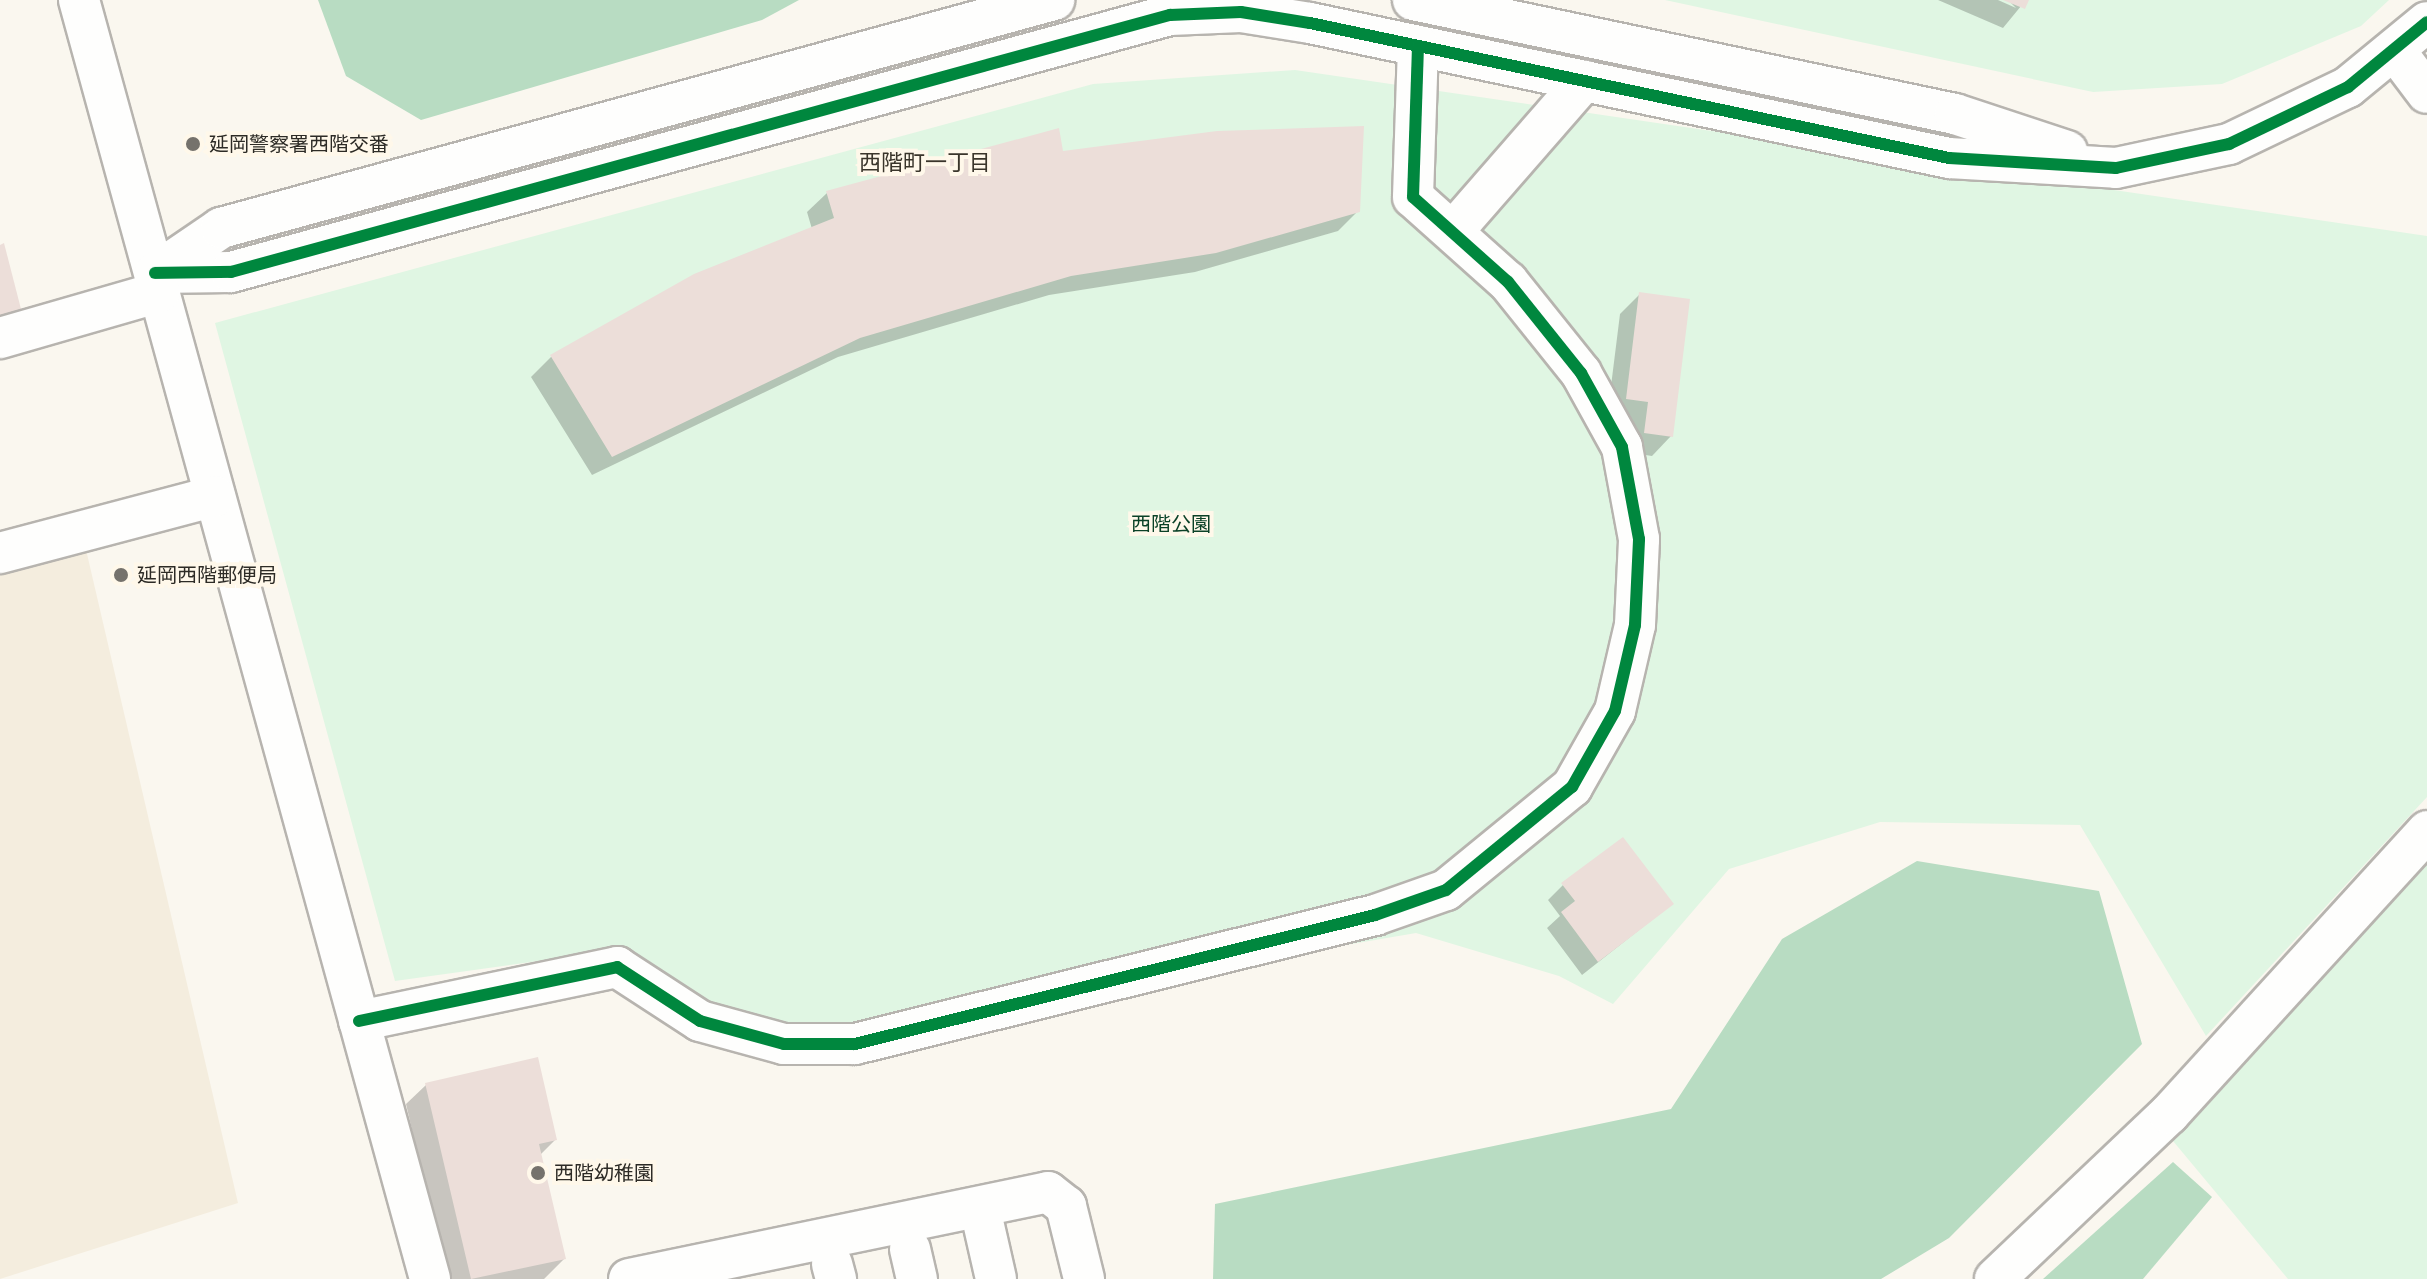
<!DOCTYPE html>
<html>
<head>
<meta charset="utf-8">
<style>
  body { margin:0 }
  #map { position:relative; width:2427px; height:1279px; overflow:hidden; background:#faf7ef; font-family:"Roboto Condensed","Noto Sans JP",sans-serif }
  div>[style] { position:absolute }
  .built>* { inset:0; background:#f4edde }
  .green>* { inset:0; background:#e0f6e3 }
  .forest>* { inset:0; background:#b8dcc2 }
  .shadow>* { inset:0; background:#0003 }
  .building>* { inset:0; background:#ecded9 }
  .roads { filter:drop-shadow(2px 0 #b7b4af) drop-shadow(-2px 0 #b7b4af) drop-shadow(0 2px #b7b4af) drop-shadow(0 -2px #b7b4af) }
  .minor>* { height:40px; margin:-20px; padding:0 20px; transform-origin:20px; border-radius:20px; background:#fefefd }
  .cycleway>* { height:12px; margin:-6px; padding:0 6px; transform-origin:6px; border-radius:6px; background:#00873e }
  .dots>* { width:22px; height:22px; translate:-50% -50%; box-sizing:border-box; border:4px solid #fff8ea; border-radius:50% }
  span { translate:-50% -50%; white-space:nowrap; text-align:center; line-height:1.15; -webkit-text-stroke:8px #fff8ea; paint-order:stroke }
  .poi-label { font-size:20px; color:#2d2b26 }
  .left { translate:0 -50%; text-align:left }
  .park-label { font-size:20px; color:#0a4127 }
  .neighbourhood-label { font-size:22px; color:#3a352b }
</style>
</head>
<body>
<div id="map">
  <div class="built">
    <div style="clip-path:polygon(84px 541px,238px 1203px,0 1279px,0 564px)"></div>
  </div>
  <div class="green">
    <div style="clip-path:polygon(1665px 0,2389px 0,2361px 26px,2222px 84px,2093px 92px)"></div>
    <div style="clip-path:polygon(1295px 70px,2427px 236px,2427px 797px,2206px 1036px,2080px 825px,1880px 822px,1729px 869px,1613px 1004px,1559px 976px,1416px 933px,849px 1030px,786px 1032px,701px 1004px,609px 951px,395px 981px,215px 323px,1093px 84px)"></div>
    <div style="clip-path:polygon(2427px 856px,2427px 1279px,2288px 1279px,2173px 1141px)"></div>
  </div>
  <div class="forest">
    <div style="clip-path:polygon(318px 0,799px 0,762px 20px,421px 120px,346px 76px)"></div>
    <div style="clip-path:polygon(1917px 861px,2099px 891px,2142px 1044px,1949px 1238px,1881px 1279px,1213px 1279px,1215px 1204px,1671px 1109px,1782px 939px)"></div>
    <div style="clip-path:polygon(2173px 1162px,2212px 1197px,2143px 1279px,2043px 1279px)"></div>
  </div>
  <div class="shadow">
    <div style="clip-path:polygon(1938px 0,1998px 0,2016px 8px,2008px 0,2026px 0,2003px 28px)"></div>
    <div style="clip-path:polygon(1061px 154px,1358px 211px,1338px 231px,1195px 272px,1049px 295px,838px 357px,592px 475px,531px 377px,551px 357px,695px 276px,812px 229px,807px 212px,827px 193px)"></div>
    <div style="clip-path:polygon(1640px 294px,1671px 436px,1652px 456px,1626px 452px,1607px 418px,1620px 314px)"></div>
    <div style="clip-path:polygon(1563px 885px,1672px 904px,1582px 975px,1547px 928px,1560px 916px,1548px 900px)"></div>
    <div style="clip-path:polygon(426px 1085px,555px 1140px,540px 1155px,564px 1259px,544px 1279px,447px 1279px,406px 1104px)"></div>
  </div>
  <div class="building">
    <div style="clip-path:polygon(2003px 0,2029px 0,2025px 9px)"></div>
    <div style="clip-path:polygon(1364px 126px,1360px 212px,1216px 253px,1071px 276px,860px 338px,612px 457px,550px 355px,694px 274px,834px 218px,826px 191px,1059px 128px,1063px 151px,1217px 131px)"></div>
    <div style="clip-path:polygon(4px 243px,22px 313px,0 318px,0 245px)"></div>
    <div style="clip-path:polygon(1639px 292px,1690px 299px,1673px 437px,1644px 433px,1648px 402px,1626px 399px)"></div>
    <div style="clip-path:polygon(1623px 837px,1674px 904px,1598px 962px,1561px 912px,1575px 901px,1561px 883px)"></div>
    <div style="clip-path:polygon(538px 1057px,557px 1140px,539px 1144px,566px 1259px,471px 1279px,425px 1083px)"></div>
  </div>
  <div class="roads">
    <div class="minor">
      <div style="left:79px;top:0;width:1326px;rotate:74.65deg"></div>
      <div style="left:1413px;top:0;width:554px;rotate:11.88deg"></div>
      <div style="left:1955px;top:114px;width:118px;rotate:18.3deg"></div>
      <div style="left:2396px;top:52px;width:51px;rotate:52.9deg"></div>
      <div style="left:1454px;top:230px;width:198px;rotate:-48.9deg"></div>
      <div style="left:155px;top:273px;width:76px;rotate:-0.8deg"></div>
      <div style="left:231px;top:272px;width:974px;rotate:-15.31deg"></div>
      <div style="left:1170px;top:15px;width:71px;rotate:-2.4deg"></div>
      <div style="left:1241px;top:12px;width:70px;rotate:9.1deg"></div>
      <div style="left:1310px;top:23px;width:653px;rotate:11.93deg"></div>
      <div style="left:1949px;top:158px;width:167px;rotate:3.4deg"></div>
      <div style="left:2116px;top:168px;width:116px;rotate:-12deg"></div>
      <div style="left:2229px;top:144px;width:132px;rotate:-25.6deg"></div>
      <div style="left:2348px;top:87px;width:102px;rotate:-39.4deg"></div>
      <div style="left:155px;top:273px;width:80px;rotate:-34.3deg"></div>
      <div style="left:221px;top:228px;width:864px;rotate:-15.31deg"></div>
      <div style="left:0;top:338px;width:166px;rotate:-16.1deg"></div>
      <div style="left:0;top:553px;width:222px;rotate:-14.8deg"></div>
      <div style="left:359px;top:1021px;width:264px;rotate:-11.8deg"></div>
      <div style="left:617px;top:967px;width:99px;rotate:33deg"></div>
      <div style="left:700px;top:1021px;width:87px;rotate:15.3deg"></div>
      <div style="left:784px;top:1044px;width:71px"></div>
      <div style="left:855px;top:1044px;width:536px;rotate:-13.93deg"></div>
      <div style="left:1375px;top:915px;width:75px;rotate:-19.4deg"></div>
      <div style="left:1446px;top:890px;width:163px;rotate:-39.3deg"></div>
      <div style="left:1572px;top:787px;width:87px;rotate:-60.5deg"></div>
      <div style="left:1615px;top:711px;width:88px;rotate:-76.9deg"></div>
      <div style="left:1635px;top:625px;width:86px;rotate:-87.3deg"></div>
      <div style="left:1639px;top:539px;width:94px;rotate:-100.5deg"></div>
      <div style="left:1622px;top:447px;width:85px;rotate:-119deg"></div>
      <div style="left:1581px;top:373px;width:117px;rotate:-128.7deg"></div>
      <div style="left:1508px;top:282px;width:127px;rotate:-138.2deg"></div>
      <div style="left:1413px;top:197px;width:151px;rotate:-88.1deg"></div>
      <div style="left:984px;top:1226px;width:54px;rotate:77.2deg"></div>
      <div style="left:910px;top:1249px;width:31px;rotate:77deg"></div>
      <div style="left:832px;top:1264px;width:16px;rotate:75deg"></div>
      <div style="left:629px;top:1279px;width:428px;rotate:-11.7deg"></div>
      <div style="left:1048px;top:1192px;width:23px;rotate:38deg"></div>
      <div style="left:1066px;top:1206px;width:75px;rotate:76.1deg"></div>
      <div style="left:1995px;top:1279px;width:240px;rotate:-43.5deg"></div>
      <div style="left:2169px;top:1114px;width:383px;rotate:-47.6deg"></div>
    </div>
  </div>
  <div class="cycleway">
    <div style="left:155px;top:273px;width:76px;rotate:-0.8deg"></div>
    <div style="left:231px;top:272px;width:974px;rotate:-15.31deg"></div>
    <div style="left:1170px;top:15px;width:71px;rotate:-2.4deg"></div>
    <div style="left:1241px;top:12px;width:70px;rotate:9.1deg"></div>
    <div style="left:1310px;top:23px;width:653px;rotate:11.93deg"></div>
    <div style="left:1949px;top:158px;width:167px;rotate:3.4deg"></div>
    <div style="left:2116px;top:168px;width:116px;rotate:-12deg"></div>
    <div style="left:2229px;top:144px;width:132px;rotate:-25.6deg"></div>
    <div style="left:2348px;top:87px;width:102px;rotate:-39.4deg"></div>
    <div style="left:359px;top:1021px;width:264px;rotate:-11.8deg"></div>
    <div style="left:617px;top:967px;width:99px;rotate:33deg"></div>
    <div style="left:700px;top:1021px;width:87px;rotate:15.3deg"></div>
    <div style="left:784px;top:1044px;width:71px"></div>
    <div style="left:855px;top:1044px;width:536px;rotate:-13.93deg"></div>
    <div style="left:1375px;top:915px;width:75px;rotate:-19.4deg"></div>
    <div style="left:1446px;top:890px;width:163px;rotate:-39.3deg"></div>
    <div style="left:1572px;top:787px;width:87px;rotate:-60.5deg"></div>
    <div style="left:1615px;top:711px;width:88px;rotate:-76.9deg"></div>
    <div style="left:1635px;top:625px;width:86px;rotate:-87.3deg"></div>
    <div style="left:1639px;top:539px;width:94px;rotate:-100.5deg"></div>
    <div style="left:1622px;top:447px;width:85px;rotate:-119deg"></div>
    <div style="left:1581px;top:373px;width:117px;rotate:-128.7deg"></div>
    <div style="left:1508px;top:282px;width:127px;rotate:-138.2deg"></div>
    <div style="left:1413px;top:197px;width:151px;rotate:-88.1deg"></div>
  </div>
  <div class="dots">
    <div style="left:193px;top:144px;background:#75726c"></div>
    <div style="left:121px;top:575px;background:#75726c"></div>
    <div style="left:538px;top:1173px;background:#75726c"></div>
  </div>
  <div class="poi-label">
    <span class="left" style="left:209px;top:144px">延岡警察署西階交番</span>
    <span class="left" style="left:137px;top:575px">延岡西階郵便局</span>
    <span class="left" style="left:554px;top:1173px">西階幼稚園</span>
  </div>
  <div class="park-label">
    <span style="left:1171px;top:524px">西階公園</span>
  </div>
  <div class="neighbourhood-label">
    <span style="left:925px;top:163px">西階町一丁目</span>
  </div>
</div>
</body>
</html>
